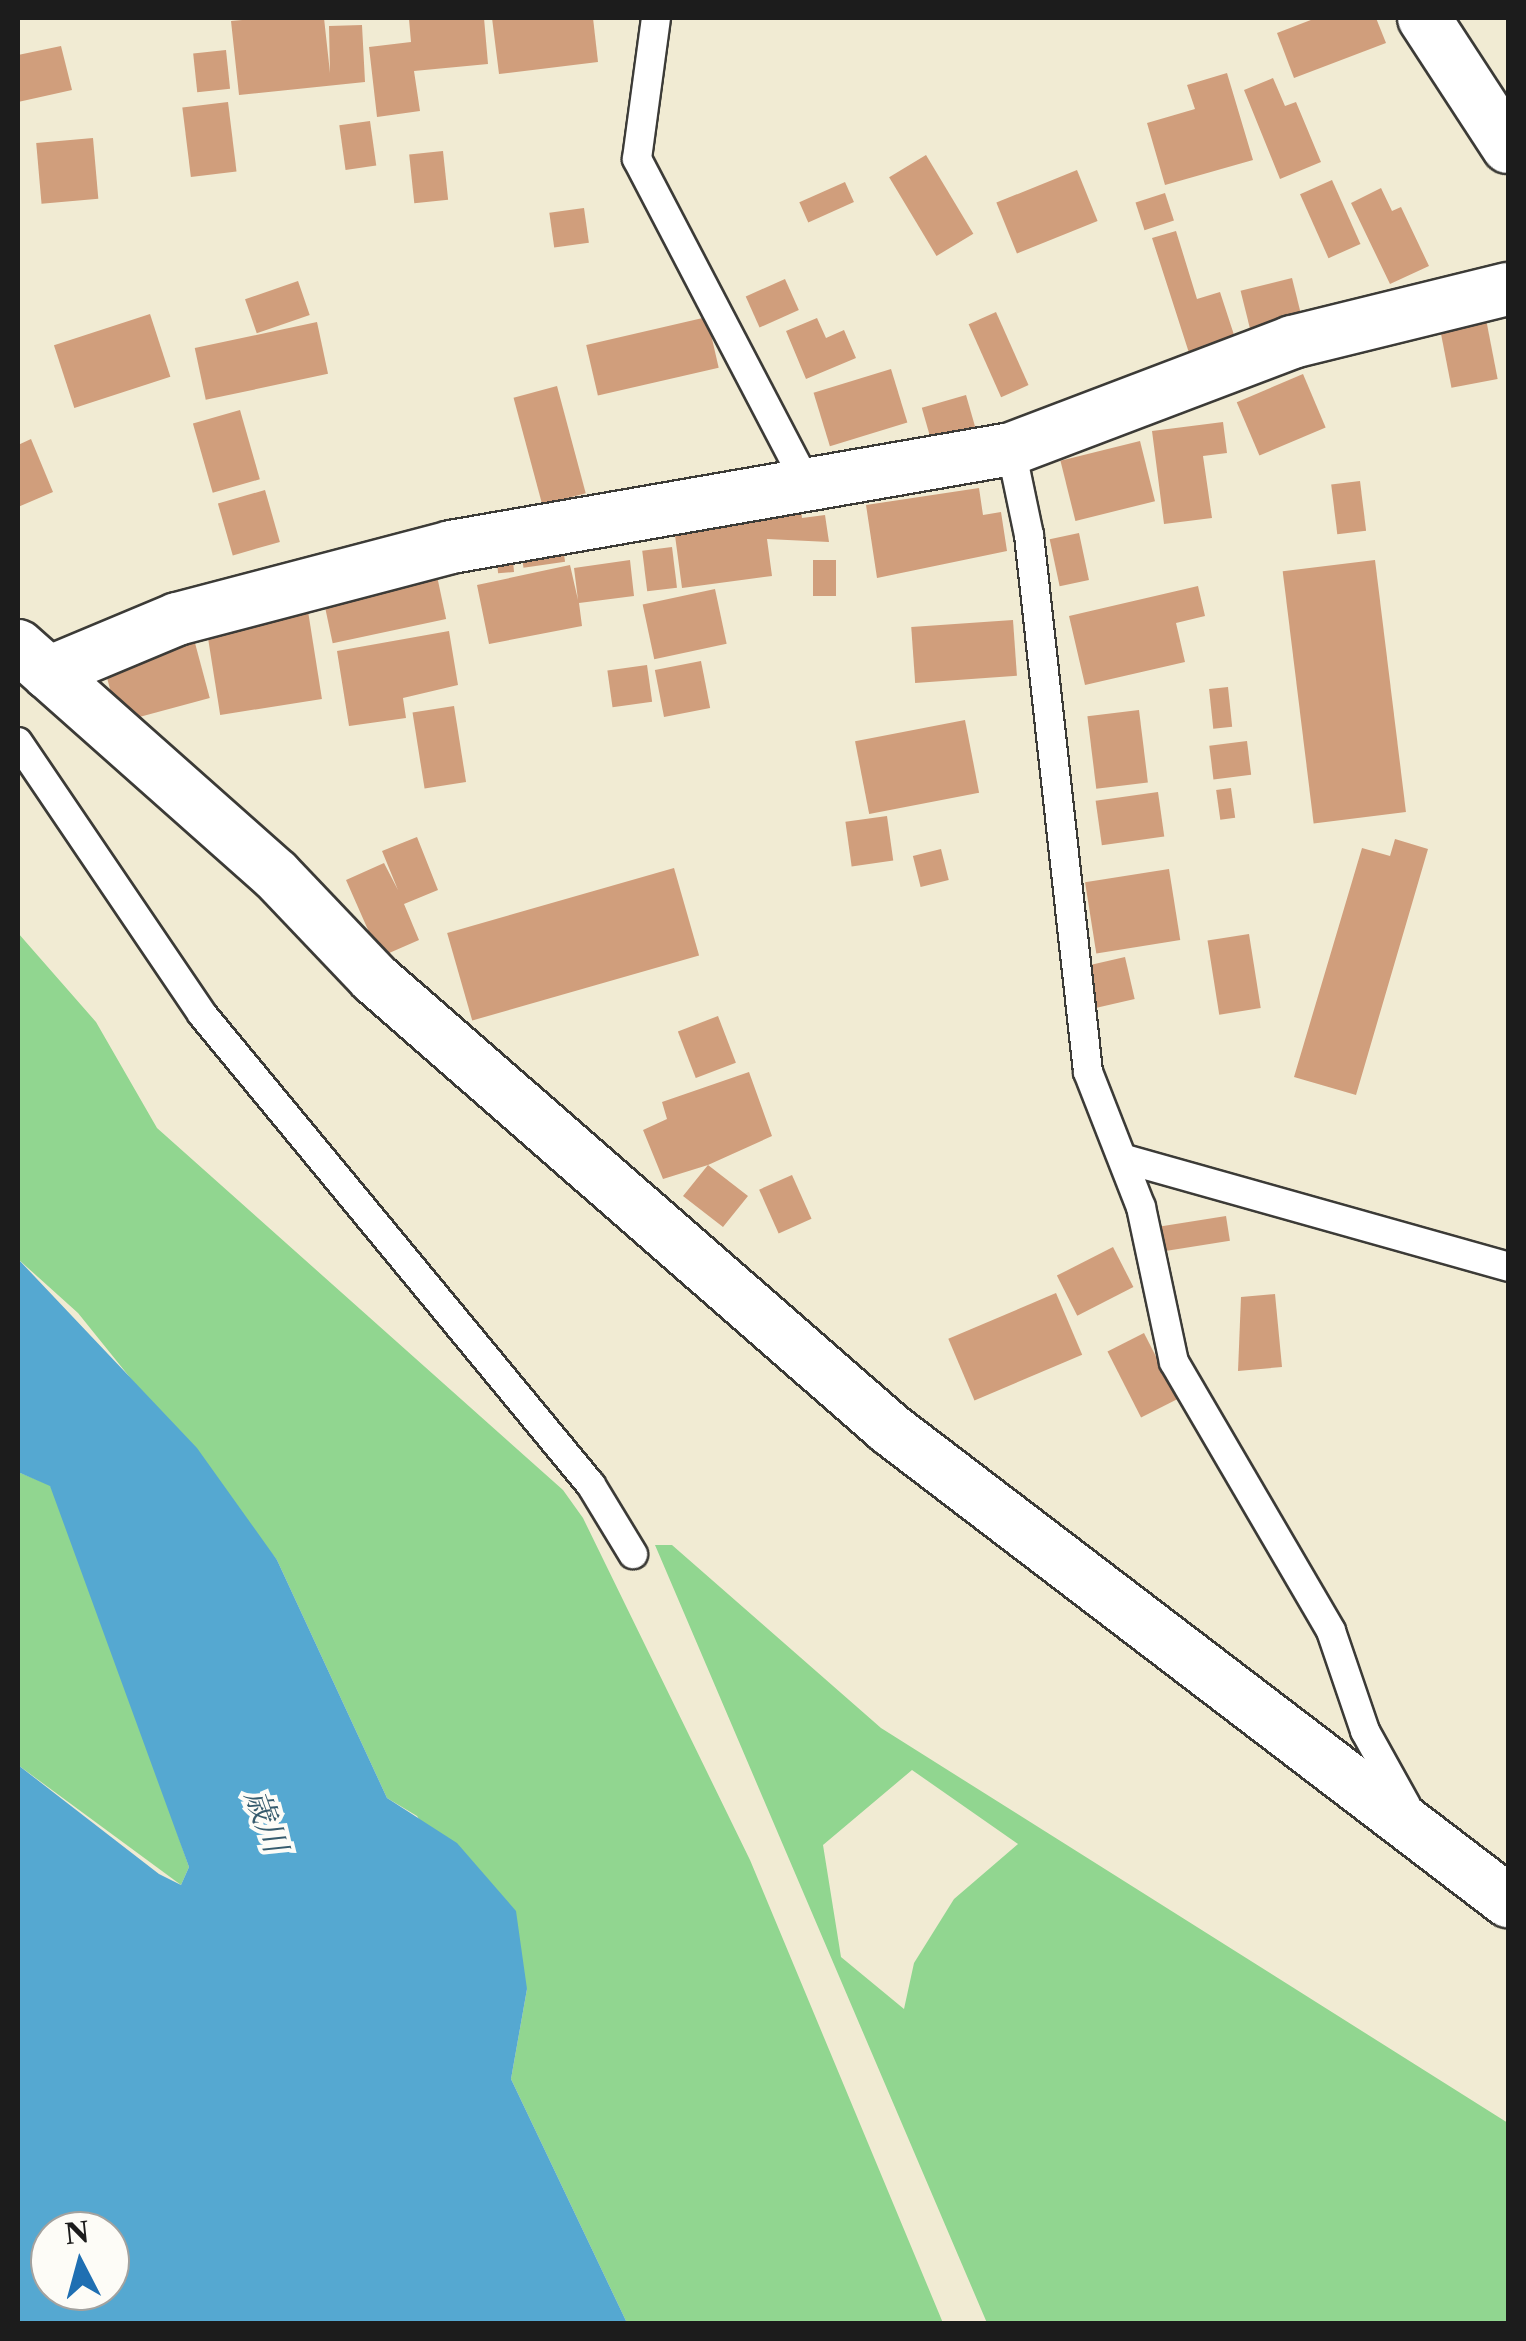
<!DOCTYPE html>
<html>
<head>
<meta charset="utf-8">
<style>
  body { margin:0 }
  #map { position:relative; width:1526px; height:2341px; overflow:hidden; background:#f1ebd3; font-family:"Libre Caslon Text","Noto Serif JP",serif }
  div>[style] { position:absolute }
  .green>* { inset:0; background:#91d690 }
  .water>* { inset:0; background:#55a8d1 }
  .building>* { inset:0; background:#d09e7c; transform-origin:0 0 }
  .roads { filter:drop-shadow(2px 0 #3c3b37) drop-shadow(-2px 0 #3c3b37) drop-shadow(0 2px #3c3b37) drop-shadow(0 -2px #3c3b37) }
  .service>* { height:28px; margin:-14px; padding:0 14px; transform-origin:14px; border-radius:14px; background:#fff }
  .minor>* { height:52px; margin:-26px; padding:0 26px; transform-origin:26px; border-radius:26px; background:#fff }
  span { translate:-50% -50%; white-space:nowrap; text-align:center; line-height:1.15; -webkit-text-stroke:8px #fdfcf7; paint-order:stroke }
  .water-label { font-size:32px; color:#365b6d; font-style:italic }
  .frame { position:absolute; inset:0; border:20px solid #1c1c1c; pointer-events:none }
  .north { position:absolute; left:30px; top:2211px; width:100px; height:100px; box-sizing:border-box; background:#fdfcf7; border:2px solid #a3a29f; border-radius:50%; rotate:354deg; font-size:28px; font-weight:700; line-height:40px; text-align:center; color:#1c1c1c }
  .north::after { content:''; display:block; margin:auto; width:35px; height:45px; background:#1f6fb2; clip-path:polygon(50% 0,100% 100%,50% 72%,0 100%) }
</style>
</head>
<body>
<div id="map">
  <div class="green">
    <div style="clip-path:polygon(18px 933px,96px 1022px,157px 1128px,563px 1490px,583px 1518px,750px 1860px,943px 2323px,627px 2323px,511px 2079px,527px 1989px,417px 1816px,387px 1798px,277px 1560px,78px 1313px,18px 1259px)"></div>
    <div style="clip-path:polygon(18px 1472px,50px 1485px,88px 1575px,189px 1867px,181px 1885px,18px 1765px)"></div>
    <div style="clip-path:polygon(evenodd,655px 1545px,672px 1545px,881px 1728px,1508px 2123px,1508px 2323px,987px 2323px,655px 1545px,912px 1770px,1018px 1844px,954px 1899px,914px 1963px,904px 2009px,841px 1957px,823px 1845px,912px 1770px)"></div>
  </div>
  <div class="water">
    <div style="clip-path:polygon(evenodd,18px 1259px,197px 1448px,277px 1560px,387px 1798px,457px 1843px,516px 1911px,527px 1989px,511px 2079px,627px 2323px,18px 2323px,18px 1765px,159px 1874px,181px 1885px,189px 1867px,50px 1486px,18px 1472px,18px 1259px,50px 2231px,110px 2231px,110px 2291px,50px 2291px,50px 2231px)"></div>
  </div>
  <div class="building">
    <div style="clip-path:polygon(264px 18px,324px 18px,330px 73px,329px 26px,362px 25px,365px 82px,239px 95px,231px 21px)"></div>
    <div style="clip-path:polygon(421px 18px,484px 18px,488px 64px,414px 71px,420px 111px,377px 117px,369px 47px,411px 42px,409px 19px)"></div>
    <div style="clip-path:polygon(492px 18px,593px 18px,598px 62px,499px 74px)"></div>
    <div style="clip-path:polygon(1316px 18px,1376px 18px,1386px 43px,1294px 78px,1277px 33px)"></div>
    <div style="clip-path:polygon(61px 46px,72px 90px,18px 102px,18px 55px)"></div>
    <div style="left:226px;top:50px;width:39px;height:33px;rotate:84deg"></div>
    <div style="clip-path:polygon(1227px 73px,1253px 160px,1165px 185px,1147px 123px,1195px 109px,1187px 85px)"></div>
    <div style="clip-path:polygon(1273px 78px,1285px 106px,1296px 102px,1321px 162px,1280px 179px,1244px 90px)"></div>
    <div style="left:228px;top:102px;width:70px;height:46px;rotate:83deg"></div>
    <div style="left:370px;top:121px;width:45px;height:31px;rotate:82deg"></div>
    <div style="left:93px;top:138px;width:61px;height:57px;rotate:85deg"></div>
    <div style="left:443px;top:151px;width:49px;height:34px;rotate:84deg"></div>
    <div style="left:926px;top:155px;width:92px;height:43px;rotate:59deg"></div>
    <div style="left:1077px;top:170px;width:55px;height:87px;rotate:68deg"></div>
    <div style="left:1332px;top:180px;width:70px;height:35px;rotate:66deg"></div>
    <div style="left:845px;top:182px;width:22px;height:50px;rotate:66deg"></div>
    <div style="clip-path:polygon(1381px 188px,1392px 211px,1401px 207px,1429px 266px,1390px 284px,1351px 203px)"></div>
    <div style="left:1165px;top:193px;width:29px;height:31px;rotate:72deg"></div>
    <div style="left:584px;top:208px;width:35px;height:35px;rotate:82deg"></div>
    <div style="clip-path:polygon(1176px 231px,1197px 299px,1220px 292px,1236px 341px,1190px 356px,1152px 238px)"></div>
    <div style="left:1292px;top:278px;width:45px;height:53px;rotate:76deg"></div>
    <div style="left:785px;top:279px;width:34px;height:43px;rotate:66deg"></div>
    <div style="left:298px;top:281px;width:36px;height:56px;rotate:71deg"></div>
    <div style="left:996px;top:312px;width:80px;height:30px;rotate:66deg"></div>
    <div style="left:150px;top:314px;width:66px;height:101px;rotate:72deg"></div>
    <div style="left:707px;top:317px;width:52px;height:124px;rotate:77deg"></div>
    <div style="clip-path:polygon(817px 318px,826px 338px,844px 330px,856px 358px,806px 379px,786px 331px)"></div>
    <div style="left:1486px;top:319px;width:61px;height:47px;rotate:79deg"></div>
    <div style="left:317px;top:322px;width:53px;height:125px;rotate:78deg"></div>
    <div style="left:891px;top:369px;width:56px;height:81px;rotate:73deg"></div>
    <div style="left:1303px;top:374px;width:58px;height:72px;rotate:67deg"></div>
    <div style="left:557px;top:386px;width:111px;height:45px;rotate:75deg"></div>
    <div style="left:966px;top:395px;width:44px;height:46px;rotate:74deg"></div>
    <div style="left:240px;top:410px;width:72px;height:49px;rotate:74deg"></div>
    <div style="clip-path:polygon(1223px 422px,1227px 453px,1203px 456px,1212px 518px,1164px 524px,1152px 431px)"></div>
    <div style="clip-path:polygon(31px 439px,53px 492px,18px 507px,18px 445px)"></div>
    <div style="left:1140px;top:441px;width:62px;height:82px;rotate:76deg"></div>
    <div style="left:1360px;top:481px;width:50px;height:29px;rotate:83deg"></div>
    <div style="clip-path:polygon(979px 488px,983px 515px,1001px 512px,1007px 551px,877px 578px,866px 505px)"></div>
    <div style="left:265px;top:490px;width:54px;height:49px;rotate:74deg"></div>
    <div style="clip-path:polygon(800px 500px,802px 518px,825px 515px,829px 542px,767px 539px,772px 576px,682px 588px,674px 528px)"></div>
    <div style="left:1079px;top:533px;width:48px;height:30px;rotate:78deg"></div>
    <div style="left:562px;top:540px;width:22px;height:42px;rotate:82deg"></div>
    <div style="left:672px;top:547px;width:41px;height:30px;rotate:83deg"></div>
    <div style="left:512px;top:549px;width:23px;height:16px;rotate:85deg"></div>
    <div style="clip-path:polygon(630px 560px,634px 596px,579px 603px,582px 626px,489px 644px,477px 585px,570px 565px,578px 600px,574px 568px)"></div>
    <div style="left:813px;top:560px;width:23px;height:36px"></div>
    <div style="left:1375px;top:560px;width:254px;height:93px;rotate:83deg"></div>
    <div style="left:437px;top:576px;width:44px;height:116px;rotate:78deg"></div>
    <div style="clip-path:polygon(1198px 586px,1205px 616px,1176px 623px,1185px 662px,1085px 685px,1069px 616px)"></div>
    <div style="left:715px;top:589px;width:56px;height:74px;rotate:78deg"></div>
    <div style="left:308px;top:611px;width:89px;height:103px;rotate:81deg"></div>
    <div style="left:1013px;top:620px;width:56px;height:102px;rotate:86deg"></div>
    <div style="clip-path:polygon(449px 631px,458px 685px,403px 698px,406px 718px,349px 726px,337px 651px)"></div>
    <div style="left:195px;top:643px;width:57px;height:94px;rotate:75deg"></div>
    <div style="left:701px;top:661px;width:48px;height:47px;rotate:79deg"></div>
    <div style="left:647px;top:665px;width:37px;height:40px;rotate:82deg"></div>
    <div style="left:1228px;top:687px;width:40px;height:19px;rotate:84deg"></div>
    <div style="left:454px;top:706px;width:77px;height:42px;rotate:81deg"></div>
    <div style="left:1139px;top:710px;width:73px;height:52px;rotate:83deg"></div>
    <div style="left:965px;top:720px;width:74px;height:112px;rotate:79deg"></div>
    <div style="left:1247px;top:741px;width:34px;height:38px;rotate:83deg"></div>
    <div style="left:1231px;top:788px;width:30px;height:15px;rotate:82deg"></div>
    <div style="left:1158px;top:792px;width:45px;height:63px;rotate:82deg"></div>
    <div style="left:887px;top:816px;width:45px;height:42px;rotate:82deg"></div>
    <div style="clip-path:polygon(417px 837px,438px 890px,404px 904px,419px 940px,380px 957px,346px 880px,384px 863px,398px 890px,382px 851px)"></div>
    <div style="clip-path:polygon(1395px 839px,1428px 849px,1356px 1095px,1294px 1077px,1362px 848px,1390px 856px)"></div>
    <div style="left:941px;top:849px;width:32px;height:29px;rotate:76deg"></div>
    <div style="left:674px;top:868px;width:91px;height:236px;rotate:74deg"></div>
    <div style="left:1169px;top:869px;width:72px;height:85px;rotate:81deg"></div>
    <div style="left:1249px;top:934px;width:75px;height:42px;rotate:81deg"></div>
    <div style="left:1125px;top:957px;width:43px;height:39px;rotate:77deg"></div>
    <div style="left:718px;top:1016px;width:50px;height:43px;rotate:69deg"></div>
    <div style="clip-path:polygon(749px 1072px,772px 1136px,708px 1165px,748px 1196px,723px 1227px,683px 1196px,708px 1165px,663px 1179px,643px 1130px,667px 1119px,662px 1102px)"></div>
    <div style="left:792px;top:1175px;width:48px;height:36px;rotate:66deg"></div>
    <div style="left:1226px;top:1216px;width:25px;height:70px;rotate:81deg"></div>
    <div style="left:1113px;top:1247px;width:45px;height:63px;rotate:63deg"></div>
    <div style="left:1056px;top:1293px;width:67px;height:117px;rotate:67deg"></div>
    <div style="clip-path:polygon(1275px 1294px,1282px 1367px,1238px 1371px,1241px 1297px)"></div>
    <div style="left:1144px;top:1333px;width:74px;height:41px;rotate:63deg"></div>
  </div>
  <div class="roads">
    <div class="service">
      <div style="left:656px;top:18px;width:142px;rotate:97.7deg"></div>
      <div style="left:637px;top:159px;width:362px;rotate:62.4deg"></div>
      <div style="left:1011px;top:449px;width:88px;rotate:78.2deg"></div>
      <div style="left:1029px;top:535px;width:540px;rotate:83.73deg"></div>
      <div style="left:1088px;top:1072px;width:145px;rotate:68.6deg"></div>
      <div style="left:1141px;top:1207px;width:158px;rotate:78deg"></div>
      <div style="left:1174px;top:1362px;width:311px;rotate:59.7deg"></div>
      <div style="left:1331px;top:1631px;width:106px;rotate:71.2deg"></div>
      <div style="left:1365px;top:1731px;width:85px;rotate:61deg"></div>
      <div style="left:18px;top:742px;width:328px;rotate:55.9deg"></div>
      <div style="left:202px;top:1014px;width:611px;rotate:50.45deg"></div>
      <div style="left:591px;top:1485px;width:81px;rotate:58.7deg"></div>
      <div style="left:1125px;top:1159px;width:398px;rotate:15.7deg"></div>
    </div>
    <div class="minor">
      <div style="left:1424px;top:18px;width:154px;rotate:56.9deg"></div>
      <div style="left:18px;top:646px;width:345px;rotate:41.6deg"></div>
      <div style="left:276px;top:875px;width:142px;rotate:46.4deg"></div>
      <div style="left:374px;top:978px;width:685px;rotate:41.15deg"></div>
      <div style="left:890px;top:1429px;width:778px;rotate:37.37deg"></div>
      <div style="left:48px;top:673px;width:140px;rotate:-22.7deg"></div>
      <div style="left:177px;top:619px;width:283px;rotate:-14.7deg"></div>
      <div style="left:451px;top:547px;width:569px;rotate:-9.93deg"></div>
      <div style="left:1011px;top:449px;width:301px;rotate:-20.8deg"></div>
      <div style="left:1292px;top:342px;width:222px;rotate:-13.8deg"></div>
    </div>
  </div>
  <div class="water-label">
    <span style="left:266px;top:1821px;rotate:70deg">歳川</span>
  </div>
  <div class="frame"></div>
  <div class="north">N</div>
</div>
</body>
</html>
